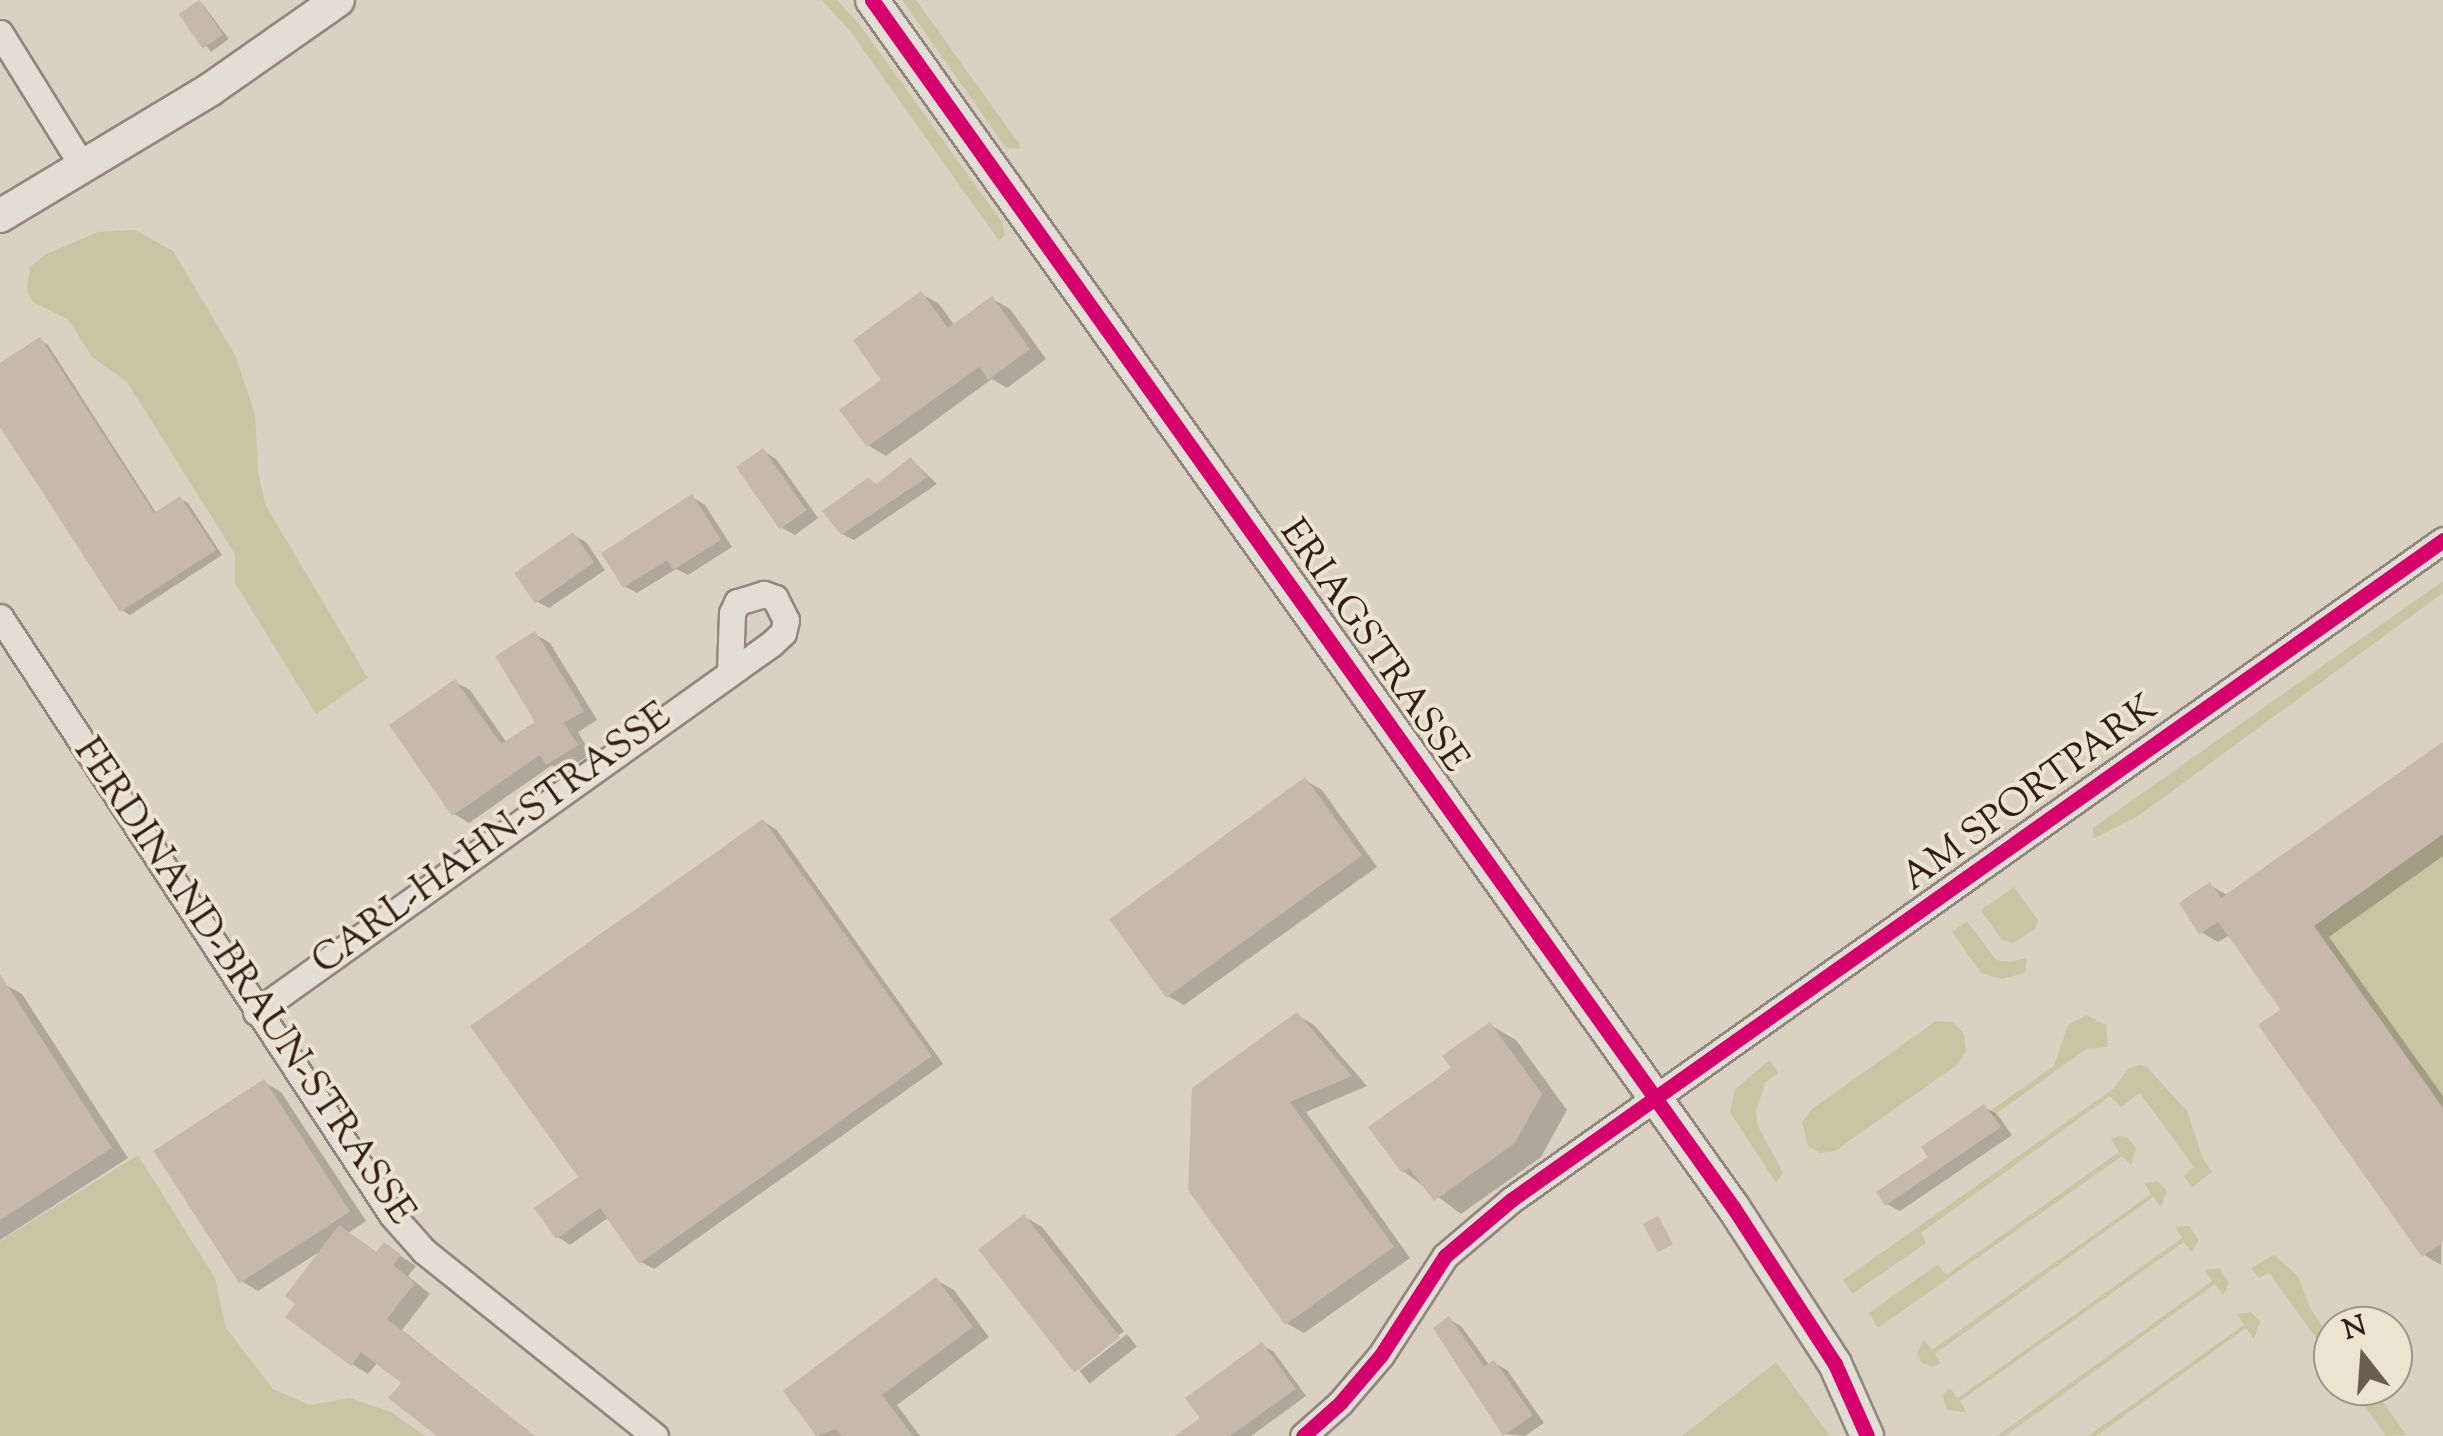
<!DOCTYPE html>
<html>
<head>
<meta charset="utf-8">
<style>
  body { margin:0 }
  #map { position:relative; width:2443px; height:1436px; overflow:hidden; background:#dad1c2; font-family:"Sorts Mill Goudy",serif }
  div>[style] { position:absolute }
  .green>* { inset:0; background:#c9c5a3 }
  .shadow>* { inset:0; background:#0003; transform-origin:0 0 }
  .building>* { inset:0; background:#c7b8ae; transform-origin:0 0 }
  .roads { filter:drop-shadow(2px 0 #90887f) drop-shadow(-2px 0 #90887f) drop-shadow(0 2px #90887f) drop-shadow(0 -2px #90887f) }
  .minor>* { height:25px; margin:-12.5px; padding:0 12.5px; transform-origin:12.5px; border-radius:12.5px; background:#e2ded6 }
  .tertiary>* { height:32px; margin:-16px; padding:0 16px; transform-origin:16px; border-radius:16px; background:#e2ded6 }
  .cycleway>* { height:15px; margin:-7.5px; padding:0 7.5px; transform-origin:7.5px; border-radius:7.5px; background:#d6006c }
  span { translate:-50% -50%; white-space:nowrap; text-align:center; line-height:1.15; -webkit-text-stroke:8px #ede3d1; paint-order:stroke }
  .street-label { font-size:38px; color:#301e16 }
  .north { position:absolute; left:2313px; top:1306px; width:100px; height:100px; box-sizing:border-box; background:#ede3d1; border:2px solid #a19486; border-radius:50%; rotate:343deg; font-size:28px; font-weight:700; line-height:40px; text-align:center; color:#301e16 }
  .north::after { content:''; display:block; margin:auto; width:35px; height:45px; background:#6c5d52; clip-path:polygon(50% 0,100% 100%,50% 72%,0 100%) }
</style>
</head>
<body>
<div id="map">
  <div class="green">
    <div style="clip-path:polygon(822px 0,837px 0,860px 25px,1002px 222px,1005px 235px,999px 241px,850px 31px)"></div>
    <div style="clip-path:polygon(902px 0,916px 0,1020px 145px,1019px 149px,1006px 148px)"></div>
    <div style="clip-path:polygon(135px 230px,173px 251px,235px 355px,255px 414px,258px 471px,265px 504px,368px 678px,316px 714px,235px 583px,235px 554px,127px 382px,92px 357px,69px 320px,33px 302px,27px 291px,30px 267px,46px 254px,98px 232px)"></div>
    <div style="clip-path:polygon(2443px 581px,2443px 593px,2138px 816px,2093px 839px,2093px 828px)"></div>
    <div style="clip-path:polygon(2443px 742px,2443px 1242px,2208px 907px)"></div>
    <div style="clip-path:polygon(2014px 887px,2038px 920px,2035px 929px,2013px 943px,2002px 940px,1981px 910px)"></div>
    <div style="clip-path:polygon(1967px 921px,1996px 960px,2010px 962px,2027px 958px,2025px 973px,2002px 979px,1981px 973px,1952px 932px)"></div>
    <div style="clip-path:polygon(2086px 1015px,2106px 1025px,2108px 1047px,2086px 1049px,1993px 1116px,1990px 1111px,2054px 1066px,2068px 1025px)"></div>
    <div style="clip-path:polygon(1936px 1021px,1953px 1022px,1964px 1034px,1966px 1051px,1958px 1064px,1835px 1151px,1820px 1153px,1808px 1146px,1802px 1122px,1812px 1109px)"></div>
    <div style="clip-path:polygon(1770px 1060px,1778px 1073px,1766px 1082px,1756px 1110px,1758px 1126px,1783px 1173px,1776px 1183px,1730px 1112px,1735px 1089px)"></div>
    <div style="clip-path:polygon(2140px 1065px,2147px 1067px,2187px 1111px,2203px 1159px,2212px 1172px,2192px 1187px,2184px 1176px,2194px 1167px,2140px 1093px,2121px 1107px,2110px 1096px,1921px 1233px,1926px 1243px,1852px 1294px,1843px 1280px,2113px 1089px,2129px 1068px)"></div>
    <div style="clip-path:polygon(2119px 1136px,2127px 1137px,2136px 1148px,2131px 1165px,2122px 1156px,1878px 1328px,1869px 1313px,1938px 1264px,1946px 1275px,2119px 1152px,2111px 1139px)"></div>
    <div style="clip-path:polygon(138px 1155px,215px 1278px,226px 1328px,273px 1389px,310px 1405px,350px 1398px,391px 1412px,425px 1436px,0 1436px,0 1241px)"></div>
    <div style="clip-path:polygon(2158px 1181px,2167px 1191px,2161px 1208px,2153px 1197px,1935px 1354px,1941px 1364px,1931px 1367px,1921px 1362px,1917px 1353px,1924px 1339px,1932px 1350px,2151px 1194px,2144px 1183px)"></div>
    <div style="clip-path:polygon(2189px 1226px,2199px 1240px,2192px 1252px,2184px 1242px,1960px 1401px,1966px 1412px,1947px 1410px,1943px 1396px,1949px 1387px,1958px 1398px,2182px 1238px,2175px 1227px)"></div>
    <div style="clip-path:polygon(2274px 1255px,2298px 1276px,2311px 1310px,2333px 1340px,2330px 1357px,2269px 1273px,2259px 1278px,2251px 1268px)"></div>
    <div style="clip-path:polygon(2219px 1268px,2229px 1283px,2223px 1295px,2215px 1284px,2005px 1436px,1997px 1436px,2212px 1281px,2205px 1270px)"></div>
    <div style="clip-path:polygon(2251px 1312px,2260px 1322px,2254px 1339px,2246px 1328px,2096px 1436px,2088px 1436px,2244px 1325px,2237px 1314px)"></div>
    <div style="clip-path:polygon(1776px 1362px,1830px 1436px,1682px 1436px)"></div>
    <div style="clip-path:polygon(2350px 1386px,2372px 1386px,2406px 1435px,2386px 1436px)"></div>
  </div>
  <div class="shadow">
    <div style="left:201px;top:2px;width:46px;height:22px;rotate:53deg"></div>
    <div style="clip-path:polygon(922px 294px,939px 304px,955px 326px,993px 299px,1010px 309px,1046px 359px,1007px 388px,992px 379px,886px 456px,869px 446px,885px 380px)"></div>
    <div style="clip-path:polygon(40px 340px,48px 345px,157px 514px,181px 499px,188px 503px,222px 555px,130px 615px,122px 610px,0 423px,0 366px)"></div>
    <div style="clip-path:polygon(763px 451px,776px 459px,818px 518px,795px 535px,782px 528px)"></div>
    <div style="clip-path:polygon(912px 460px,937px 484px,854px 540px,842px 534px,869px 480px,878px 485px)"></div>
    <div style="clip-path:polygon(692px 497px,705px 505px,732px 547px,688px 575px,676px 569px,637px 593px,624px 586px)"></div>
    <div style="clip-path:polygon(573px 535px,586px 542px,605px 570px,549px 608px,536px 601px)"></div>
    <div style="clip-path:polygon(535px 634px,550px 643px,597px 720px,578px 732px,591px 754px,563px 772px,552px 765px,469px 823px,454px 814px,455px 682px,470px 690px,507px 743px,538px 723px)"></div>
    <div style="clip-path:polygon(2443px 745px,2443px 856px,2329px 937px,2443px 1096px,2441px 1265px,2424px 1255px,2284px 1010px,2230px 935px,2218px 942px,2201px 932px,2210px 885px,2229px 896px)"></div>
    <div style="clip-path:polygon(1305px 780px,1322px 790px,1377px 867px,1184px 1005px,1166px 995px)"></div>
    <div style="clip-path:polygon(764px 822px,776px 829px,943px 1064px,654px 1269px,641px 1262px,609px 1217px,570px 1245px,558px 1237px,581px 1178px)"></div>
    <div style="clip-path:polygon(4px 984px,22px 994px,128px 1158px,0 1240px,0 987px)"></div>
    <div style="clip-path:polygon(1297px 1015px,1314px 1025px,1367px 1086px,1306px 1112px,1410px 1258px,1304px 1333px,1286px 1323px,1190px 1189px)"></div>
    <div style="clip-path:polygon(1490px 1025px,1516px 1040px,1567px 1110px,1541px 1157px,1461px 1214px,1403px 1171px,1454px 1068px)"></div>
    <div style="clip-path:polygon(264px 1082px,281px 1092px,366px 1221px,348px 1233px,378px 1254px,384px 1245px,416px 1266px,408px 1276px,430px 1294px,402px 1330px,534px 1436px,441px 1436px,404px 1382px,378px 1362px,368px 1374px,352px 1364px,324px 1249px,258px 1291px,241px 1281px)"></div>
    <div style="clip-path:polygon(1984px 1107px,1997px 1114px,2012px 1135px,1900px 1211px,1887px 1204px)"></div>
    <div style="clip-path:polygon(1025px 1217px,1042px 1227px,1124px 1331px,1080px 1365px,1080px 1371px)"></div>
    <div style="clip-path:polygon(936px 1280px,954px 1290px,989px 1337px,897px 1405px,920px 1436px,819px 1436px,786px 1391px)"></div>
    <div style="clip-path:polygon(1449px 1319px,1462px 1327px,1490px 1366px,1494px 1363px,1507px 1370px,1544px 1423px,1525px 1436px,1505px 1434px)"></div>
    <div style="left:1127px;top:1334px;width:16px;height:60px;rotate:52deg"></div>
    <div style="clip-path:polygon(1262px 1345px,1274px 1352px,1306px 1396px,1251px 1436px,1179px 1436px,1203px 1418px)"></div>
  </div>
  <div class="building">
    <div style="left:199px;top:0;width:42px;height:25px;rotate:55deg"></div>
    <div style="clip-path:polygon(921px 291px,948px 328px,992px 296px,1030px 349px,988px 380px,979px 367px,867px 447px,839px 410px,881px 380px,853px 340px)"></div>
    <div style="clip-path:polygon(40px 337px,154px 513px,180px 496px,216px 550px,120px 612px,0 427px,0 363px)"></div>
    <div style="left:763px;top:448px;width:76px;height:33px;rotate:55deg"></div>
    <div style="clip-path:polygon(911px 457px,927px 477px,841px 535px,822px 511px,869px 477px,875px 485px)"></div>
    <div style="clip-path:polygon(692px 494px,721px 540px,673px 570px,667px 560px,623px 588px,601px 553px)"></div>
    <div style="left:573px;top:532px;width:37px;height:72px;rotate:55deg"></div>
    <div style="clip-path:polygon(535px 631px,584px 711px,564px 723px,578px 745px,546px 765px,540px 755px,452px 816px,389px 725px,455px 679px,501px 744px,535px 722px,495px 656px)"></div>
    <div style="clip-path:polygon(2443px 742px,2443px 834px,2314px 926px,2443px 1108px,2443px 1242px,2422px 1257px,2258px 1025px,2281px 1009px,2218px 922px,2199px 934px,2179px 903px,2210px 882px,2221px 898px)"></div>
    <div style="left:1305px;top:777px;width:97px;height:242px;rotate:54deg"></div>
    <div style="clip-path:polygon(763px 819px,932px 1056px,639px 1264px,600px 1208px,556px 1239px,534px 1208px,578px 1177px,470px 1026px)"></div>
    <div style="clip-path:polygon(0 974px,112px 1148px,0 1220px)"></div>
    <div style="clip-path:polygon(1297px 1012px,1352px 1076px,1290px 1102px,1394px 1247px,1285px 1325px,1188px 1190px,1192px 1088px)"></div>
    <div style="clip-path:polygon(1490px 1022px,1542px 1094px,1515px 1143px,1434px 1201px,1409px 1168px,1402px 1173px,1368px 1127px,1451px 1068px,1442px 1056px)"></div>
    <div style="left:264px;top:1079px;width:158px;height:132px;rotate:57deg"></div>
    <div style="clip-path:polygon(1984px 1104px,2001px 1127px,1885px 1206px,1876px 1192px,1928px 1157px,1921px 1147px)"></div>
    <div style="left:1024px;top:1214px;width:156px;height:58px;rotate:52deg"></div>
    <div style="left:1658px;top:1216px;width:32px;height:17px;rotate:62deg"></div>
    <div style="clip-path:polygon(339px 1225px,376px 1252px,384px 1242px,401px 1255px,393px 1265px,415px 1283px,387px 1319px,535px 1436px,437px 1436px,388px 1398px,401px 1383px,361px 1352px,351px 1366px,285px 1317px,295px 1304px,285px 1296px)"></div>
    <div style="clip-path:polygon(936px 1277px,973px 1327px,882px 1395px,913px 1436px,842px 1436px,836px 1429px,816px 1436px,783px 1391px)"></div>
    <div style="clip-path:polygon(1449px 1316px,1484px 1366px,1494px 1360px,1533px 1415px,1503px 1436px,1433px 1328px)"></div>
    <div style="clip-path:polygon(1262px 1342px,1296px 1389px,1230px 1436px,1175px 1436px,1200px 1418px,1185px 1398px)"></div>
  </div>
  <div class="roads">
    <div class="minor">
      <div style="left:0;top:33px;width:155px;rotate:58.2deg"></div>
      <div style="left:0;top:617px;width:715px;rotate:56.75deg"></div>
      <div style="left:392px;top:1215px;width:48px;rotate:48.4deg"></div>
      <div style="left:424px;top:1251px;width:296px;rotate:38.7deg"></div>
      <div style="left:256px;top:1012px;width:633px;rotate:-35.55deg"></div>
      <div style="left:771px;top:644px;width:16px;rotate:-43deg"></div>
      <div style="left:783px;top:633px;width:13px;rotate:-77deg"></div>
      <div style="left:786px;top:620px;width:25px;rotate:-117deg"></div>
      <div style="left:775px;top:598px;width:12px;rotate:-160deg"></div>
      <div style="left:764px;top:594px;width:28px;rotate:163deg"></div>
      <div style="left:737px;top:602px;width:12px;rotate:114deg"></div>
      <div style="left:732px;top:613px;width:57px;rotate:92deg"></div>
      <div style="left:1303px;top:1436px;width:50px;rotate:-41.7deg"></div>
      <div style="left:1340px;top:1403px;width:63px;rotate:-49.5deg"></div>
      <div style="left:1381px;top:1355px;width:118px;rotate:-57.1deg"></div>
      <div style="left:1445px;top:1256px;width:87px;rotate:-40.3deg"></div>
      <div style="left:1511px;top:1200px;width:1142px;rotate:-35.3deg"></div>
    </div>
    <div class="tertiary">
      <div style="left:872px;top:0;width:1483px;rotate:54.5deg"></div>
      <div style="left:1733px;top:1207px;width:187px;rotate:57deg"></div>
      <div style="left:1835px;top:1364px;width:79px;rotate:66deg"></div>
      <div style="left:0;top:216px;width:246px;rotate:-31deg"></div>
      <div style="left:211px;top:89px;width:155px;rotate:-35deg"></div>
    </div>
  </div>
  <div class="cycleway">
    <div style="left:872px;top:0;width:1483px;rotate:54.5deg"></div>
    <div style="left:1733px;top:1207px;width:187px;rotate:57deg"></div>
    <div style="left:1835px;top:1364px;width:79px;rotate:66deg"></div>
    <div style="left:1303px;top:1436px;width:50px;rotate:-41.7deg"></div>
    <div style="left:1340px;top:1403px;width:63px;rotate:-49.5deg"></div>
    <div style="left:1381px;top:1355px;width:118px;rotate:-57.1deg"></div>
    <div style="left:1445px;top:1256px;width:87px;rotate:-40.3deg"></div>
    <div style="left:1511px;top:1200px;width:1142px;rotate:-35.3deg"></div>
  </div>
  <div class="street-label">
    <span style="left:1372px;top:647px;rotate:55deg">ERIAGSTRASSE</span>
    <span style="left:2031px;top:795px;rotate:-36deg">AM SPORTPARK</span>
    <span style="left:493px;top:841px;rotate:-36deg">CARL-HAHN-STRASSE</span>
    <span style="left:242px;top:983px;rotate:56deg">FERDINAND-BRAUN-STRASSE</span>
  </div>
  <div class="north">N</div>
</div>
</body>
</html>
